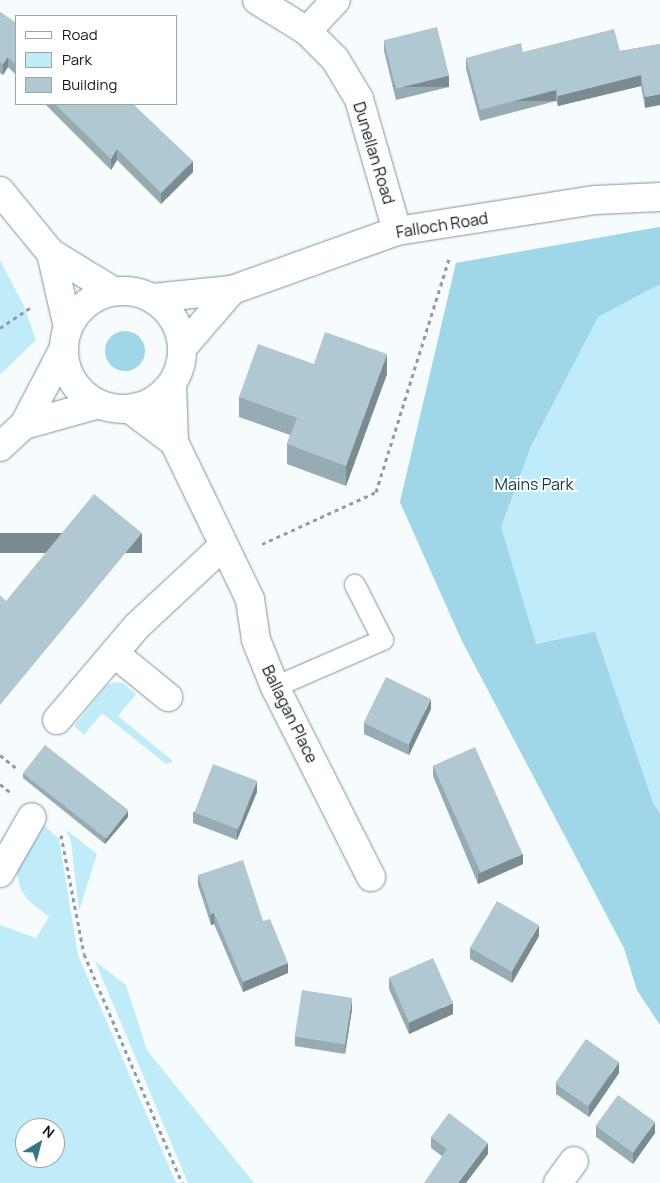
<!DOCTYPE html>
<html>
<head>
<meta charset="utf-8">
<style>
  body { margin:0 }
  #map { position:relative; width:660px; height:1183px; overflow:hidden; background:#f6fbfd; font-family:Manrope,sans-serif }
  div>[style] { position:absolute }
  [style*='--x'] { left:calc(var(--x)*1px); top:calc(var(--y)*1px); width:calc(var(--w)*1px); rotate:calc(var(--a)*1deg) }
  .green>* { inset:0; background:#c0ecfa }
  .forest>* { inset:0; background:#9fd6e8 }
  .round { border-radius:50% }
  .path>* { height:3px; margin-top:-1.5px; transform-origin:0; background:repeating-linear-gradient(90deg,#949a9d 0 4px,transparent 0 8px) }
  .roads { filter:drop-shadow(0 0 1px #7d959d) drop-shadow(0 0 1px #7d959d) }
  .lane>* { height:20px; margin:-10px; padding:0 10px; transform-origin:10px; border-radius:10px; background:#fff }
  .street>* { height:28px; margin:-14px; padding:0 14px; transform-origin:14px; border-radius:14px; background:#fff }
  .secondary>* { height:28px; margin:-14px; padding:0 14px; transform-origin:14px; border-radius:14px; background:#fff }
  .secondary>.ring { margin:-14px; padding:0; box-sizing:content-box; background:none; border:28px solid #fff; border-radius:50% }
  .wall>* { inset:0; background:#96acb4 }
  .shaded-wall>* { inset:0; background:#7a8c92; transform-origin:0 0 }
  .building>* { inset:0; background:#afc8d1; transform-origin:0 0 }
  span { translate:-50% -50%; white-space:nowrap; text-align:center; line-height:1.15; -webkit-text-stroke:4px #fff; paint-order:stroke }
  .street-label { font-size:16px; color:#10191c }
  .park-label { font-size:16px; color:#093c49 }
  .legend { position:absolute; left:15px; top:15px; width:162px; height:90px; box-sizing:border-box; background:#fff; border:1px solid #9fa3a4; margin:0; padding:6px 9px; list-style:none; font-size:15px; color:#10191c }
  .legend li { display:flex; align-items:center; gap:10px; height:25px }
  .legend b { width:25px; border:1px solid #9fa3a4 }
  .north { position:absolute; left:15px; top:1118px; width:50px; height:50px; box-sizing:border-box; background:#fff; border:1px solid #9fa3a4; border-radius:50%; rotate:37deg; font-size:14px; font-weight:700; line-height:20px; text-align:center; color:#10191c }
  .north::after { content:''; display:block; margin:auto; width:18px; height:22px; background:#357689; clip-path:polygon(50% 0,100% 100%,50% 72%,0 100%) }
</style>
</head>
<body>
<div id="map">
  <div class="green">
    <div style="clip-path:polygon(660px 227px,660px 1025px,637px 990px,624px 948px,462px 641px,400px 502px,456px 263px)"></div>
    <div style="clip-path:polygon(0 260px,24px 306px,36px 340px,0 375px)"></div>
    <div style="clip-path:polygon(115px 682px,123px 683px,136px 694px,118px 716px,173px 761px,166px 764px,102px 713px,84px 735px,74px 726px,107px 685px)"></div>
    <div style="clip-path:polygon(evenodd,45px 826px,59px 839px,78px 955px,176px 1183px,0 1183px,0 925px,36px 938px,49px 917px,29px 901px,20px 888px,17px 874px,19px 864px,45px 826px,25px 1128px,55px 1128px,55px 1158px,25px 1158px,25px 1128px)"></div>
    <div style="clip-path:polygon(65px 829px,97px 854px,79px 911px,71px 841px)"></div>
    <div style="clip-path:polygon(95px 961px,126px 985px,147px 1050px,254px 1183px,188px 1183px)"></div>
  </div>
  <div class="forest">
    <div style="clip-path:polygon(660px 227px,660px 284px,598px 317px,531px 446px,501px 527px,536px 644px,595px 632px,653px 803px,660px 814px,660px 1025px,637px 990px,624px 948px,462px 641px,400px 502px,456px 263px)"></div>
    <div class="round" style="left:105px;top:331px;width:40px;height:40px"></div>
  </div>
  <div class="path">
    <div style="--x:0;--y:328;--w:36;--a:-34"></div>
    <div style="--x:262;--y:544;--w:125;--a:-24.5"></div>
    <div style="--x:376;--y:492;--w:247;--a:-72.6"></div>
    <div style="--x:0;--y:755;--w:21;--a:39"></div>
    <div style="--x:0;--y:784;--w:14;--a:39"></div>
    <div style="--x:61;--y:835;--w:121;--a:79.1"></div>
    <div style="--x:84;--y:954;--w:249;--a:66.8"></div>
  </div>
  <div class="roads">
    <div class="lane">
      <div style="--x:275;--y:687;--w:118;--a:-23.5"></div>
      <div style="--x:383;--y:640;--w:62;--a:-117"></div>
    </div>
    <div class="street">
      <div style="--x:257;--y:0;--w:59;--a:31.8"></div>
      <div style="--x:307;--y:31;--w:40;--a:45"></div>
      <div style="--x:335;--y:59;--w:47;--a:59"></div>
      <div style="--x:359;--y:99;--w:137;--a:73.9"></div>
      <div style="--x:307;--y:31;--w:42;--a:-46.9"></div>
      <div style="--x:172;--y:384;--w:58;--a:88"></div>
      <div style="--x:174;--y:442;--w:174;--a:64.2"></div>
      <div style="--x:250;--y:599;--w:41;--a:81.7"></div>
      <div style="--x:256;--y:640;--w:51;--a:68"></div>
      <div style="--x:275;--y:687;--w:213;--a:63.2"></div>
      <div style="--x:130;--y:409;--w:55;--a:36.9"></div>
      <div style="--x:114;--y:653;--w:70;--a:39.2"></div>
      <div style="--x:57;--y:720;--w:123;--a:-49.6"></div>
      <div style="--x:137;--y:626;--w:117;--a:-42.9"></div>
      <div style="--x:0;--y:873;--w:64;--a:-60.3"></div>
      <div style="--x:558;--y:1183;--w:27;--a:-54"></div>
    </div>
    <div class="secondary">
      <div style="--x:0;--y:191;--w:80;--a:50.6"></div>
      <div style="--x:51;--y:253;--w:73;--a:31.5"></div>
      <div style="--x:51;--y:253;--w:76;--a:77.1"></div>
      <div class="ring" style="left:64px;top:291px;width:90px;height:90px"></div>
      <div style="--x:152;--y:298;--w:80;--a:-5.7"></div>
      <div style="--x:232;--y:290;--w:175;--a:-19.7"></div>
      <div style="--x:397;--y:231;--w:201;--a:-8.9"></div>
      <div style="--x:596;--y:200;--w:64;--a:-2.7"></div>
      <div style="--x:183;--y:347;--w:75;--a:-49.3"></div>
      <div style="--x:24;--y:425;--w:78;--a:-15.6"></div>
      <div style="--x:0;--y:447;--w:33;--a:-43"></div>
      <div style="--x:24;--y:425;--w:85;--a:-62.5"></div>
    </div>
  </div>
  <div class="wall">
    <div style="clip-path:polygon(0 12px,16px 23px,16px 75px,8px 67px,3px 75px,0 73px)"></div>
    <div style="clip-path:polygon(384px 41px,449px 87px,396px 100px,384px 51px)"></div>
    <div style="clip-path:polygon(660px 44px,645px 108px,641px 86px,558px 106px,556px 101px,480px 121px,466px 69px,466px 58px,523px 52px,620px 51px)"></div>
    <div style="clip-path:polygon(45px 104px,133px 104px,193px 172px,161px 204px,117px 160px,111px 170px)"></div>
    <div style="clip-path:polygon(314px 364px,387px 374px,346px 486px,287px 464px,287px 444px,290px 435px,239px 417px,239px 397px)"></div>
    <div style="clip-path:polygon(431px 709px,409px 755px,364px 734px,364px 723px)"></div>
    <div style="clip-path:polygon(433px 765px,523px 864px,478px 884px,433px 776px)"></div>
    <div style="clip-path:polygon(23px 773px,128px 817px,105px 844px,23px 778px)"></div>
    <div style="clip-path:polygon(257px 792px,237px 840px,193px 823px,193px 812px)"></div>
    <div style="clip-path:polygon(198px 875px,263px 921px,288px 973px,243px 992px,214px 924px,211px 925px,198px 885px)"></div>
    <div style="clip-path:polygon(539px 936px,512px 983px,470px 959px,470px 948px)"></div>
    <div style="clip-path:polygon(389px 978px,453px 1014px,409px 1034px,389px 989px)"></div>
    <div style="clip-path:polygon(352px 1009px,345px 1054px,295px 1046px,295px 1036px)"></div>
    <div style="clip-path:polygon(619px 1073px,589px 1117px,556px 1094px,556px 1084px)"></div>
    <div style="clip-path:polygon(596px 1126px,655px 1133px,633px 1164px,596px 1137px)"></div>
    <div style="clip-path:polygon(431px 1137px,488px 1154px,442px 1156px,431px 1148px)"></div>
  </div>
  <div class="shaded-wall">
    <div style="clip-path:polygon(8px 57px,8px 67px,3px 75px,3px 64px)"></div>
    <div style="clip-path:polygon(641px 75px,641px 86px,558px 106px,558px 96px)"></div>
    <div style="left:449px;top:76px;width:11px;height:55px;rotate:90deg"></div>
    <div style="left:556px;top:90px;width:11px;height:79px;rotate:90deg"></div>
    <div style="clip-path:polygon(660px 94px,660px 105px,645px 108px,645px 97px)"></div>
    <div style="clip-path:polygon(117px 149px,117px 160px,111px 170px,111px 159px)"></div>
    <div style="clip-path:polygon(193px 161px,193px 172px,161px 204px,161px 193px)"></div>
    <div style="clip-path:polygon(387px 354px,387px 374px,346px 486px,346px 466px)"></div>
    <div style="left:142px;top:533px;width:20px;height:223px;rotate:90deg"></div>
    <div style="clip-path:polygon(431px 699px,431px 709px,409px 755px,409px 744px)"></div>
    <div style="clip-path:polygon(257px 781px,257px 792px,237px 840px,237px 829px)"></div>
    <div style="clip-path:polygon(128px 811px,128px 817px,105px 844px,105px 838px)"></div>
    <div style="clip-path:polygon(523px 854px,523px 864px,478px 884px,478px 874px)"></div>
    <div style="clip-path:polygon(214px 913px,214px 924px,211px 925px,211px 914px)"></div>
    <div style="clip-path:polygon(539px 925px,539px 936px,512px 983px,512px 972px)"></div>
    <div style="clip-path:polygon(288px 963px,288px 973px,243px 992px,243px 982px)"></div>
    <div style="clip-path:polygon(352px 998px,352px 1009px,345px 1054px,345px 1043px)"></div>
    <div style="clip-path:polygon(453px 1003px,453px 1014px,409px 1034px,409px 1023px)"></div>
    <div style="clip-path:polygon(619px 1062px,619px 1073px,589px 1117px,589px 1106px)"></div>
    <div style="clip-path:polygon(655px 1122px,655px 1133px,633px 1164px,633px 1153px)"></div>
    <div style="clip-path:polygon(488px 1143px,488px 1154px,466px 1183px,458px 1183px)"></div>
  </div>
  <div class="building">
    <div style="clip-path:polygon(0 12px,16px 23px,16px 65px,8px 57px,3px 64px,0 62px)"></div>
    <div style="left:437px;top:27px;width:50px;height:55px;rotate:76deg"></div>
    <div style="clip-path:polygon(614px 29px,620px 51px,660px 44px,660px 94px,645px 97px,641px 75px,558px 96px,556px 90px,480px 110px,466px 58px,521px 43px,523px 52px)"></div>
    <div style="clip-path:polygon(55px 104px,133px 104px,193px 161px,161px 193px,117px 149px,111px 159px)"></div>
    <div style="clip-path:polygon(325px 332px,387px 354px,346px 466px,287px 444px,297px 418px,239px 397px,258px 344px,314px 364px)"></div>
    <div style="clip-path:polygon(94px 494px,142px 533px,0 705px,0 595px,6px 601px)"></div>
    <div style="left:386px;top:677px;width:50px;height:51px;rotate:26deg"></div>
    <div style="left:45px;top:745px;width:106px;height:36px;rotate:38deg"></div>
    <div style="left:475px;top:747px;width:117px;height:46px;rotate:66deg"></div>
    <div style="left:213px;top:764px;width:47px;height:52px;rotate:21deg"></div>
    <div style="clip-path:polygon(243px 860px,263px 921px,270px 919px,288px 963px,243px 982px,214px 913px,211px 914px,198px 875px)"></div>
    <div style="left:497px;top:901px;width:48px;height:54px;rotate:30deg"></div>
    <div style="left:433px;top:958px;width:49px;height:48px;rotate:66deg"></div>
    <div style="left:302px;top:990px;width:51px;height:47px;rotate:9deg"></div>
    <div style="left:586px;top:1039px;width:40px;height:54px;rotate:35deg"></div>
    <div style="left:618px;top:1095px;width:46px;height:38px;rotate:36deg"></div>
    <div style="clip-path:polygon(449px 1113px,488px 1143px,458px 1183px,424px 1183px,447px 1149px,431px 1137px)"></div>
  </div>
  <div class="street-label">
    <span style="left:374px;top:153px;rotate:73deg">Dunellan Road</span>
    <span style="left:442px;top:225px;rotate:-9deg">Falloch Road</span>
    <span style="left:290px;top:714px;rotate:64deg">Ballagan Place</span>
  </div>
  <div class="park-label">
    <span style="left:534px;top:484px">Mains Park</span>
  </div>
  <ul class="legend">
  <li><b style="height:6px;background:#fff"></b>Road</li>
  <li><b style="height:14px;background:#c0ecfa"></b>Park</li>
  <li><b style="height:14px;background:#afc8d1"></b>Building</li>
  </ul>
  <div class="north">N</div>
</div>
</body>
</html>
